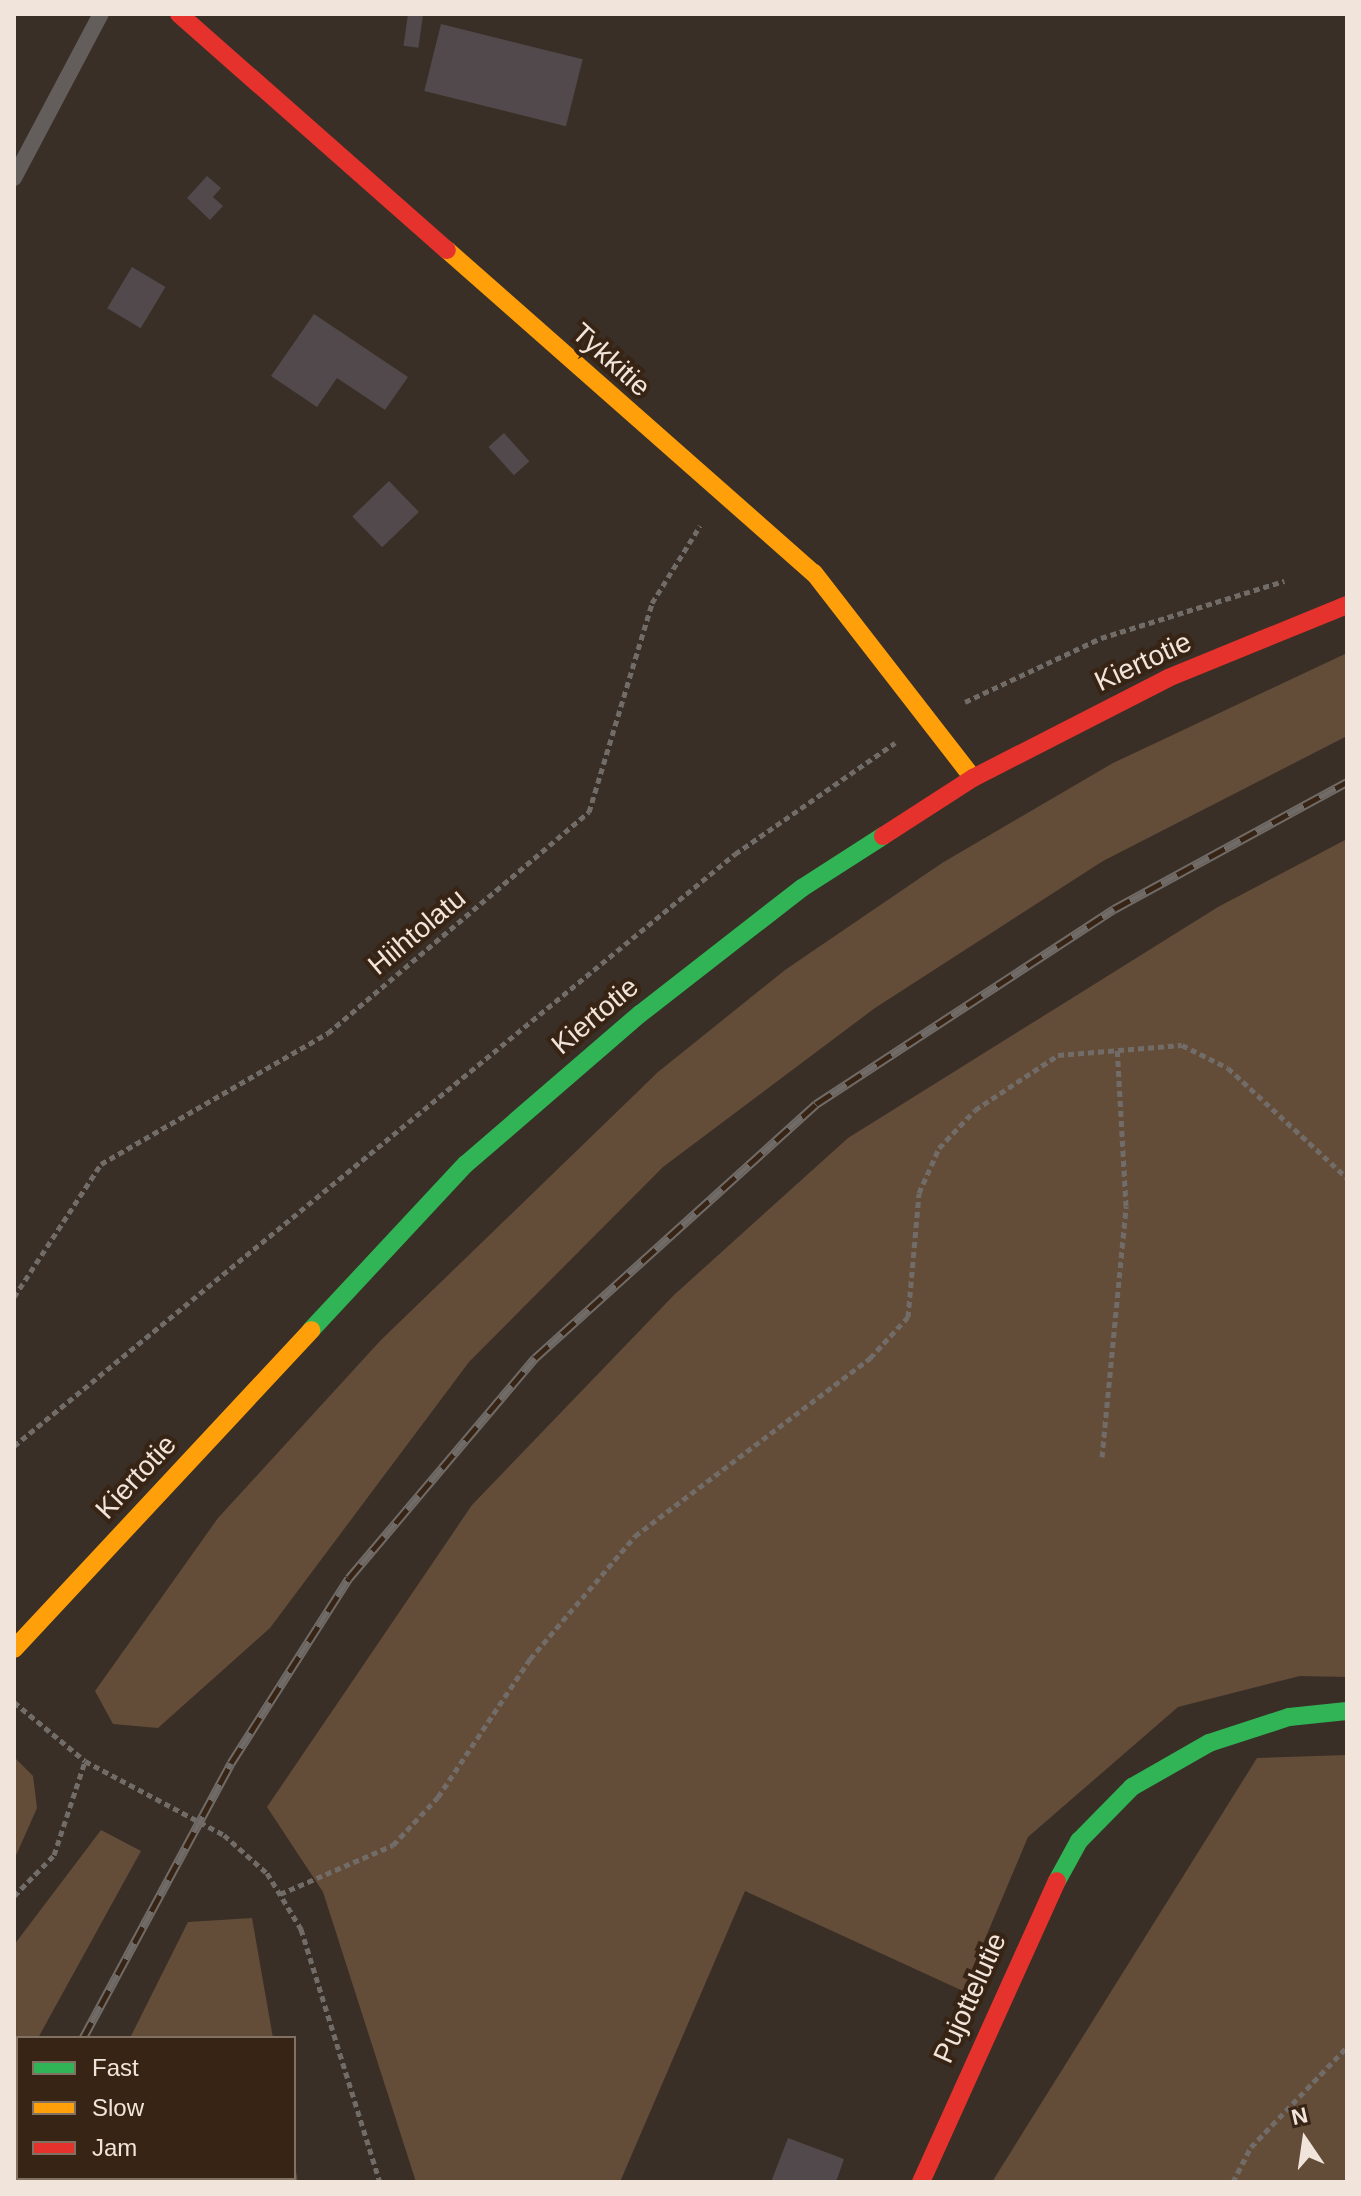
<!DOCTYPE html>
<html>
<head>
<meta charset="utf-8">
<style>
  body { margin:0 }
  #map { position:relative; width:1361px; height:2196px; overflow:hidden; background:#392f26; font-family:Arial,sans-serif }
  div>[style] { position:absolute }
  [style*='--x'] { left:calc(var(--x)*1px); top:calc(var(--y)*1px); width:calc(var(--w)*1px); rotate:calc(var(--a)*1deg) }
  .green>* { inset:0; background:#634c38 }
  .building>* { inset:0; background:#51494c; transform-origin:0 0 }
  .path>* { height:5px; margin-top:-2.5px; transform-origin:0; background:repeating-linear-gradient(90deg,#726c68 0 6px,transparent 0 10px) }
  .lane>* { height:16px; margin:-8px; padding:0 8px; transform-origin:8px; border-radius:8px; background:#635d5b }
  .fast>* { height:18px; margin:-9px; padding:0 9px; transform-origin:9px; border-radius:9px; background:#30b455 }
  .slow>* { height:18px; margin:-9px; padding:0 9px; transform-origin:9px; border-radius:9px; background:#ff9f0a }
  .jam>* { height:18px; margin:-9px; padding:0 9px; transform-origin:9px; border-radius:9px; background:#e5322d }
  .rail>* { height:9px; margin-top:-4.5px; transform-origin:0; background:repeating-linear-gradient(90deg,#372414 0 18px,#716b68 0 36px); box-sizing:border-box; border-block:2px solid #716b68 }
  span { translate:-50% -50%; white-space:nowrap; text-align:center; line-height:1.15; -webkit-text-stroke:8px #372414; paint-order:stroke }
  .street-label { font-size:28px; color:#f1e4da }
  .frame { position:absolute; inset:0; border:16px solid #f1e4da; pointer-events:none }
  .legend { position:absolute; left:16px; top:2036px; width:280px; height:144px; box-sizing:border-box; background:#372414; border:2px solid #817163; margin:0; padding:10px 14px; list-style:none; font-size:24px; color:#f1e4da }
  .legend li { display:flex; align-items:center; gap:16px; height:40px }
  .legend b { width:40px; border:2px solid #817163 }
  .north { position:absolute; left:1265px; top:2100px; width:80px; height:80px; -webkit-text-stroke:6px #372414; paint-order:stroke; rotate:347deg; font-size:22px; font-weight:700; line-height:32px; text-align:center; color:#f1e4da }
  .north::after { content:''; display:block; margin:auto; width:28px; height:36px; background:#f1e4da; clip-path:polygon(50% 0,100% 100%,50% 72%,0 100%) }
</style>
</head>
<body>
<div id="map">
  <div class="green">
    <div style="clip-path:polygon(1347px 653px,1347px 736px,1103px 861px,875px 1008px,663px 1167px,469px 1362px,270px 1628px,158px 1728px,113px 1724px,95px 1691px,218px 1518px,380px 1341px,658px 1072px,785px 970px,942px 863px,1113px 763px)"></div>
    <div style="clip-path:polygon(1347px 839px,1347px 1677px,1300px 1676px,1178px 1707px,1028px 1837px,963px 1991px,745px 1891px,620px 2182px,416px 2182px,323px 1892px,267px 1807px,472px 1505px,674px 1295px,848px 1138px,1218px 907px)"></div>
    <div style="clip-path:polygon(1347px 1755px,1347px 2182px,992px 2182px,1257px 1758px)"></div>
    <div style="clip-path:polygon(14px 1757px,33px 1776px,37px 1808px,14px 1860px)"></div>
    <div style="clip-path:polygon(101px 1830px,141px 1851px,38px 2038px,18px 2038px,14px 2082px,14px 1945px)"></div>
    <div style="clip-path:polygon(252px 1918px,273px 2038px,130px 2038px,188px 1922px)"></div>
    <div style="clip-path:polygon(294px 2160px,298px 2182px,58px 2182px,294px 2178px)"></div>
  </div>
  <div class="building">
    <div style="left:408px;top:14px;width:15px;height:32px;rotate:8deg"></div>
    <div style="left:441px;top:24px;width:146px;height:69px;rotate:14deg"></div>
    <div style="clip-path:polygon(207px 176px,221px 188px,213px 197px,223px 206px,210px 220px,187px 198px)"></div>
    <div style="left:132px;top:267px;width:39px;height:48px;rotate:31deg"></div>
    <div style="clip-path:polygon(314px 314px,408px 377px,385px 410px,337px 378px,317px 407px,271px 376px)"></div>
    <div style="left:504px;top:433px;width:38px;height:21px;rotate:48deg"></div>
    <div style="left:389px;top:481px;width:43px;height:51px;rotate:46deg"></div>
    <div style="clip-path:polygon(788px 2138px,844px 2159px,836px 2182px,771px 2182px)"></div>
  </div>
  <div class="path">
    <div style="--x:965;--y:702;--w:150;--a:-25.2"></div>
    <div style="--x:1101;--y:638;--w:192;--a:-17.3"></div>
    <div style="--x:14;--y:1297;--w:159;--a:-56.8"></div>
    <div style="--x:101;--y:1164;--w:262;--a:-30"></div>
    <div style="--x:328;--y:1033;--w:342;--a:-40.3"></div>
    <div style="--x:589;--y:812;--w:218;--a:-73.2"></div>
    <div style="--x:652;--y:603;--w:91;--a:-58.1"></div>
    <div style="--x:14;--y:1446;--w:933;--a:-39.39"></div>
    <div style="--x:735;--y:854;--w:195;--a:-34.8"></div>
    <div style="--x:1102;--y:1457;--w:252;--a:-84.5"></div>
    <div style="--x:1126;--y:1206;--w:159;--a:-93.2"></div>
    <div style="--x:14;--y:1702;--w:92;--a:39.7"></div>
    <div style="--x:85;--y:1761;--w:157;--a:28"></div>
    <div style="--x:224;--y:1835;--w:57;--a:41.5"></div>
    <div style="--x:267;--y:1873;--w:66;--a:58.7"></div>
    <div style="--x:301;--y:1929;--w:265;--a:72.7"></div>
    <div style="--x:280;--y:1894;--w:123;--a:-23.4"></div>
    <div style="--x:393;--y:1845;--w:66;--a:-46.8"></div>
    <div style="--x:438;--y:1797;--w:166;--a:-56.3"></div>
    <div style="--x:530;--y:1659;--w:162;--a:-49.5"></div>
    <div style="--x:635;--y:1536;--w:295;--a:-37.1"></div>
    <div style="--x:870;--y:1358;--w:56;--a:-47.2"></div>
    <div style="--x:908;--y:1317;--w:124;--a:-84.9"></div>
    <div style="--x:919;--y:1193;--w:49;--a:-66"></div>
    <div style="--x:939;--y:1148;--w:52;--a:-46.5"></div>
    <div style="--x:975;--y:1110;--w:100;--a:-33.5"></div>
    <div style="--x:1058;--y:1055;--w:124;--a:-4.6"></div>
    <div style="--x:1182;--y:1045;--w:51;--a:26.6"></div>
    <div style="--x:1228;--y:1068;--w:162;--a:42.7"></div>
    <div style="--x:14;--y:1896;--w:57;--a:-45.7"></div>
    <div style="--x:54;--y:1855;--w:99;--a:-71.7"></div>
    <div style="--x:1233;--y:2182;--w:39;--a:-63"></div>
    <div style="--x:1251;--y:2147;--w:139;--a:-46.2"></div>
  </div>
  <div class="lane">
    <div style="--x:14;--y:178;--w:186;--a:-62.1"></div>
  </div>
  <div class="fast">
    <div style="--x:311;--y:1330;--w:227;--a:-47"></div>
    <div style="--x:466;--y:1164;--w:230;--a:-40.8"></div>
    <div style="--x:640;--y:1014;--w:205;--a:-37.9"></div>
    <div style="--x:802;--y:888;--w:96;--a:-32.7"></div>
    <div style="--x:1057;--y:1881;--w:46;--a:-61.2"></div>
    <div style="--x:1079;--y:1841;--w:76;--a:-45.5"></div>
    <div style="--x:1132;--y:1787;--w:89;--a:-29.7"></div>
    <div style="--x:1209;--y:1743;--w:84;--a:-18"></div>
    <div style="--x:1289;--y:1717;--w:58;--a:-5.9"></div>
  </div>
  <div class="slow">
    <div style="--x:447;--y:250;--w:489;--a:41.4"></div>
    <div style="--x:814;--y:573;--w:259;--a:52.2"></div>
    <div style="--x:14;--y:1649;--w:436;--a:-47"></div>
  </div>
  <div class="jam">
    <div style="--x:179;--y:14;--w:357;--a:41.4"></div>
    <div style="--x:883;--y:836;--w:107;--a:-32.8"></div>
    <div style="--x:973;--y:778;--w:219;--a:-27.1"></div>
    <div style="--x:1168;--y:678;--w:193;--a:-22.2"></div>
    <div style="--x:921;--y:2182;--w:330;--a:-65.7"></div>
  </div>
  <div class="rail">
    <div style="--x:83;--y:2038;--w:312;--a:-61.7"></div>
    <div style="--x:231;--y:1763;--w:219;--a:-57.5"></div>
    <div style="--x:349;--y:1578;--w:288;--a:-49.8"></div>
    <div style="--x:535;--y:1358;--w:379;--a:-42.1"></div>
    <div style="--x:816;--y:1104;--w:356;--a:-33.2"></div>
    <div style="--x:1114;--y:909;--w:265;--a:-28.6"></div>
    <div style="--x:14;--y:2172;--w:9;--a:-63"></div>
  </div>
  <div class="street-label">
    <span style="left:611px;top:360px;rotate:42deg">Tykkitie</span>
    <span style="left:1143px;top:662px;rotate:-25deg">Kiertotie</span>
    <span style="left:417px;top:932px;rotate:-40deg">Hiihtolatu</span>
    <span style="left:595px;top:1016px;rotate:-40deg">Kiertotie</span>
    <span style="left:136px;top:1477px;rotate:-47deg">Kiertotie</span>
    <span style="left:970px;top:1998px;rotate:-66deg">Pujottelutie</span>
  </div>
  <div class="frame"></div>
  <ul class="legend">
  <li><b style="height:10px;background:#30b455"></b>Fast</li>
  <li><b style="height:10px;background:#ff9f0a"></b>Slow</li>
  <li><b style="height:10px;background:#e5322d"></b>Jam</li>
  </ul>
  <div class="north">N</div>
</div>
</body>
</html>
